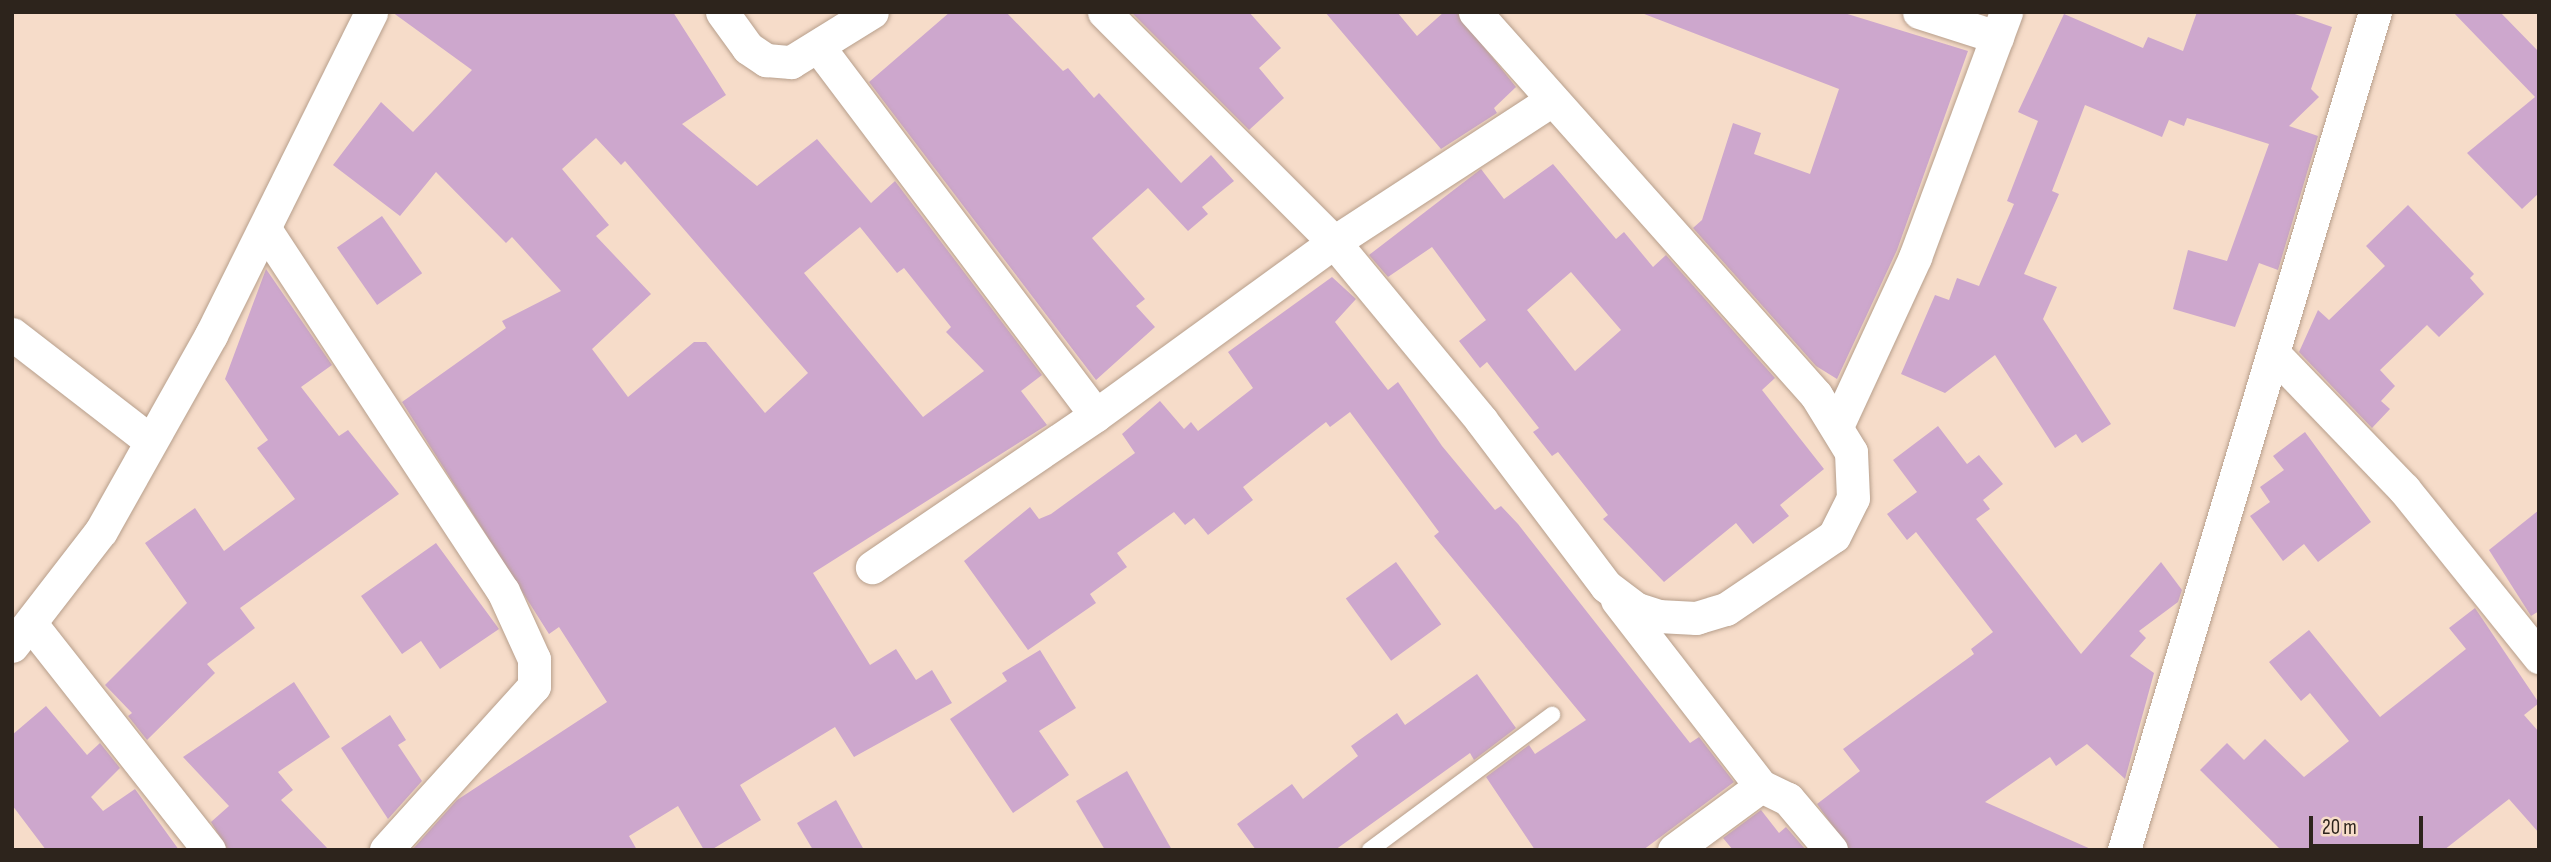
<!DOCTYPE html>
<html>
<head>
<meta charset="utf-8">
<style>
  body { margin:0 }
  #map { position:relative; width:2551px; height:862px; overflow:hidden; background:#f6dcc9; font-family:"Sofia Sans Condensed",sans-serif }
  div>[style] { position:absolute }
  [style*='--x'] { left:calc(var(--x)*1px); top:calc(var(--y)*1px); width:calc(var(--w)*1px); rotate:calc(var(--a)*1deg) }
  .building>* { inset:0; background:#cda7cd; transform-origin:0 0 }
  .roads { filter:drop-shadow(0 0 2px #b79f8c) drop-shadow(0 0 2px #b79f8c) }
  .service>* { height:16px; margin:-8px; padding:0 8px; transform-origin:8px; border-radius:8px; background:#fff }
  .minor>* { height:33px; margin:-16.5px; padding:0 16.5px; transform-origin:16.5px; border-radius:16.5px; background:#fff }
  span { translate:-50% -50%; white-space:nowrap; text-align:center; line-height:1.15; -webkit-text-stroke:6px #f6dcc9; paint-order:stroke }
  .frame { position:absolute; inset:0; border:14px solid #2d241c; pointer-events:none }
  .scale { position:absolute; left:2309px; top:816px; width:114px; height:32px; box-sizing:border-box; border:4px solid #2d241c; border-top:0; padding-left:9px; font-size:21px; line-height:24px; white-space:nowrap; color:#2d241c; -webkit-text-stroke:5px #f6dcc9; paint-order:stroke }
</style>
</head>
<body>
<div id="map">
  <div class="building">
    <div style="clip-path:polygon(evenodd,392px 12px,673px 12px,726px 95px,682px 124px,757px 186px,817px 139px,871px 203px,895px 181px,1042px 375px,1021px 391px,1047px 425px,813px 573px,870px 665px,896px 649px,916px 680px,932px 670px,952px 703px,854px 757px,835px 727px,740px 785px,761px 820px,711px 850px,704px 850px,678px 806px,629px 836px,637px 850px,412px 850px,457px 800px,607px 702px,559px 627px,549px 634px,402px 402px,506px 328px,502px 321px,561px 291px,512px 237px,506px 243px,436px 172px,400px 216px,333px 165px,381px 102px,413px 132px,472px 70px,392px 12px,596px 138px,621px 165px,625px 161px,808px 373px,765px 413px,706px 342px,694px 342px,628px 397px,592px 349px,651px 294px,596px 236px,609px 225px,562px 169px,596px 138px,392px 12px,860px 227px,897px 273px,904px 268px,951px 327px,946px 332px,984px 371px,923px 417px,804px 273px,860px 227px)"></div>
    <div style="clip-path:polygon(950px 12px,1006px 12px,1063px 71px,1068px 68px,1094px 98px,1099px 93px,1181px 183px,1211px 155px,1234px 181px,1202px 207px,1208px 214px,1188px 231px,1148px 188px,1092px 238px,1145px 299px,1136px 306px,1155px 327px,1096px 380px,869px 82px)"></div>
    <div style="clip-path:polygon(1131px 12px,1249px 12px,1281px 48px,1259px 68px,1284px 98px,1249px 130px)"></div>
    <div style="clip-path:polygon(1325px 12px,1397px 12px,1417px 36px,1444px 12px,1456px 12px,1516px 87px,1494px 108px,1497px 113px,1441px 149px)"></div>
    <div style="clip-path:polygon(1639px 12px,1841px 12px,1968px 51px,1897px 250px,1837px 379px,1816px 366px,1693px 228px,1702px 220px,1733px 123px,1761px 133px,1754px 154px,1810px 174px,1839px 89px)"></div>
    <div style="clip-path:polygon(2197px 12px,2289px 12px,2332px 27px,2311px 89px,2319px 97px,2289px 126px,2318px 136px,2278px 270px,2259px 263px,2235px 327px,2173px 309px,2188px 250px,2227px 261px,2269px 144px,2187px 118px,2184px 126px,2169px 120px,2162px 137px,2085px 105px,2052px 191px,2059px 194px,2024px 274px,2057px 287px,2043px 319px,2111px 424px,2082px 443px,2076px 434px,2055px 448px,1995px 355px,1945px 393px,1901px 374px,1935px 295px,1949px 300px,1957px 278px,1979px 286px,2014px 204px,2007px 201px,2038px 121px,2018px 112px,2064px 14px,2143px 48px,2148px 37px,2183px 51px)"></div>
    <div style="clip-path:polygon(2453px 12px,2500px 12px,2539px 52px,2539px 193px,2522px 209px,2467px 153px,2535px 97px)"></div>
    <div style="clip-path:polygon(evenodd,1553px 164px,1616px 239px,1624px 232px,1653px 267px,1666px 255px,1775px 378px,1762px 390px,1824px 469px,1780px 505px,1789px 516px,1753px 544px,1736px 523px,1664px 582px,1603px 519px,1608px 515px,1558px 452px,1552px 456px,1533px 432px,1539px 428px,1487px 362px,1480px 368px,1459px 341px,1486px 320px,1432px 247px,1388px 277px,1369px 255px,1481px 169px,1504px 199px,1553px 164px,1571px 272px,1621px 330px,1575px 371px,1527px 310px,1571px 272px)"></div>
    <div style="clip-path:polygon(2408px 205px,2474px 274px,2470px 278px,2484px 294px,2439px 337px,2427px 325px,2380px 370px,2395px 386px,2381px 401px,2390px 409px,2372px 428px,2299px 352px,2318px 310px,2329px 320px,2385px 266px,2366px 246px)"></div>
    <div style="left:382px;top:216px;width:70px;height:55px;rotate:55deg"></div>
    <div style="clip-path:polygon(266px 269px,332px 365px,301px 387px,339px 436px,348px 430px,399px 494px,240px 608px,255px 628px,207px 664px,215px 673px,147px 740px,128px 716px,132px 713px,105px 685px,187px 603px,145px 543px,195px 508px,224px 551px,295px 499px,257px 448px,268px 440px,225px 379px)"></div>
    <div style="clip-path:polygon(1332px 277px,1356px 299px,1335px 322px,1388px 390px,1398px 382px,1442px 446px,1495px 510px,1501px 506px,1518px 524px,1690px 743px,1699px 737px,1734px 782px,1643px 850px,1535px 850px,1486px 777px,1529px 745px,1535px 754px,1586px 720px,1434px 536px,1439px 532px,1350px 412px,1330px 427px,1326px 422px,1243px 487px,1253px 500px,1208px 535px,1194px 518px,1185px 525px,1174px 512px,1117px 553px,1127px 567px,1090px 594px,1096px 603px,1028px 650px,964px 561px,1030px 507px,1039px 519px,1051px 514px,1135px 453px,1122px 434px,1160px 401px,1184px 429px,1191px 422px,1198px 431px,1253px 388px,1228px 352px)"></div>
    <div style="clip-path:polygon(1938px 426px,1967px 464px,1979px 455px,2003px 484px,1983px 500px,1990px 509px,1976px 519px,2081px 654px,2161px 562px,2182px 590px,2178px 602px,2139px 631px,2146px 638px,2130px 656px,2154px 673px,2125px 779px,2087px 744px,2056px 766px,2050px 757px,1985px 802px,2093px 850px,1850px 850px,1817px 804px,1860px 771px,1843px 749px,1974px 654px,1971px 649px,1993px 632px,1916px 532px,1907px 540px,1887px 514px,1917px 492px,1893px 460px)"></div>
    <div style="clip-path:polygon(2305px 432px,2371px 522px,2318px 562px,2304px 544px,2283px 561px,2250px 516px,2270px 502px,2260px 487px,2284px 470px,2273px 456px)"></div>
    <div style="clip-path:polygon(2539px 510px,2539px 611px,2531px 616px,2489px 550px)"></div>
    <div style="clip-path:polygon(436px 543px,499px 629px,440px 669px,421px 641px,402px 654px,361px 596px)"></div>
    <div style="left:1396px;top:562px;width:77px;height:62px;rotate:54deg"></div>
    <div style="clip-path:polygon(2475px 608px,2539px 703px,2524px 715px,2539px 732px,2539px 833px,2509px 799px,2444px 850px,2281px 850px,2200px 770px,2227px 743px,2244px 760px,2265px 739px,2304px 777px,2349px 741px,2310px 693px,2301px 701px,2269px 662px,2309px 630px,2380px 717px,2466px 649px,2449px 628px)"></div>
    <div style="clip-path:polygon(1040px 650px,1076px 708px,1039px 731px,1069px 775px,1013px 813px,950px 719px,1007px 681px,1002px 673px)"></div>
    <div style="clip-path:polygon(1477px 674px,1516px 728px,1474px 760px,1470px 753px,1335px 850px,1256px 850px,1237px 824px,1292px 784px,1303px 799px,1358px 756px,1351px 746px,1397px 713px,1405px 725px)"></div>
    <div style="clip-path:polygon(294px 682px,330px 737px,278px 772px,293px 790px,281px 800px,329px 850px,228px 850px,211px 822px,229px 806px,183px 757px)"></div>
    <div style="clip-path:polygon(46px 706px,87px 755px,100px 743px,120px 768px,91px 797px,103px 811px,135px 789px,179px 850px,46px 850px,12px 805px,12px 735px)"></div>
    <div style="clip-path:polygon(390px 715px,406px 740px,398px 745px,422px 781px,388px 819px,341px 748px)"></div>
    <div style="clip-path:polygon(1127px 771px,1172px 850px,1105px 850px,1076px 801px)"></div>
    <div style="clip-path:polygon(836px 800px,864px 850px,813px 850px,797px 823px)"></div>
    <div style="clip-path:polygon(1761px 810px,1779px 833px,1786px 827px,1806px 850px,1733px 850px,1723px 838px)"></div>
  </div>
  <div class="roads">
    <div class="service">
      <div style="--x:1370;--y:850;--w:227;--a:-36.6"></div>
    </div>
    <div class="minor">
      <div style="--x:722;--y:12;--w:44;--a:54.2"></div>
      <div style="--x:748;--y:48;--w:22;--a:34"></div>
      <div style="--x:766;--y:60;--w:25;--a:5"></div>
      <div style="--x:791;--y:62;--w:95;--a:-31.7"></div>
      <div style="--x:1104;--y:12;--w:325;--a:45"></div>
      <div style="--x:1334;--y:242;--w:231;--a:50.4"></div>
      <div style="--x:1481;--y:420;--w:208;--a:53"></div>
      <div style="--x:1606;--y:586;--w:39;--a:37"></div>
      <div style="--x:1637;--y:609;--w:22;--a:18"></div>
      <div style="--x:1658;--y:616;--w:38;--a:3"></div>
      <div style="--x:1696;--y:618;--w:31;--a:-17"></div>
      <div style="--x:1726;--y:609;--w:130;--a:-34.1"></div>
      <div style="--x:1834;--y:536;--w:42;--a:-63.4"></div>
      <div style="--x:1853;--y:498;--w:46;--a:-92.5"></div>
      <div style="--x:1851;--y:452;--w:67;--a:-121.6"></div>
      <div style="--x:1816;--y:395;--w:513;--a:-131.68"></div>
      <div style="--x:1919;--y:12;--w:82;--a:17.8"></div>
      <div style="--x:820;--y:49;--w:458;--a:53"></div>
      <div style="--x:1096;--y:415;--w:271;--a:145.8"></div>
      <div style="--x:265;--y:229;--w:433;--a:56.7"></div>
      <div style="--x:503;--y:591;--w:75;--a:65.5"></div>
      <div style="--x:534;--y:659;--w:27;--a:90"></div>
      <div style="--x:534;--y:686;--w:221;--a:132.1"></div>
      <div style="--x:12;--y:334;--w:173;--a:37.7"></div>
      <div style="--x:2276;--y:356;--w:185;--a:46.1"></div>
      <div style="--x:2404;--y:489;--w:216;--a:51.2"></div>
      <div style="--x:1096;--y:415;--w:294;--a:-36"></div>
      <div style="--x:1334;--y:242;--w:260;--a:-33.1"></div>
      <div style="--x:1838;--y:424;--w:184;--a:-65.2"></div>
      <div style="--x:1915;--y:257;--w:261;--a:-69.6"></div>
      <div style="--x:1617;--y:600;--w:235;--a:52.3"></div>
      <div style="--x:31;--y:624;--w:288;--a:51.8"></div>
      <div style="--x:12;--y:646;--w:145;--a:-52.3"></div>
      <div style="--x:101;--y:531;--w:225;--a:-60.7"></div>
      <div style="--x:211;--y:335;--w:360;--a:-63.6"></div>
      <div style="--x:1674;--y:850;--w:108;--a:-36.3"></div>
      <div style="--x:1761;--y:786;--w:30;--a:26"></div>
      <div style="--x:1788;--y:799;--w:67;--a:49.9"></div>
      <div style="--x:2124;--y:850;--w:875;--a:-73.33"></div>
    </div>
  </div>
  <div class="frame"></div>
  <div class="scale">20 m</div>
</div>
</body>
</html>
